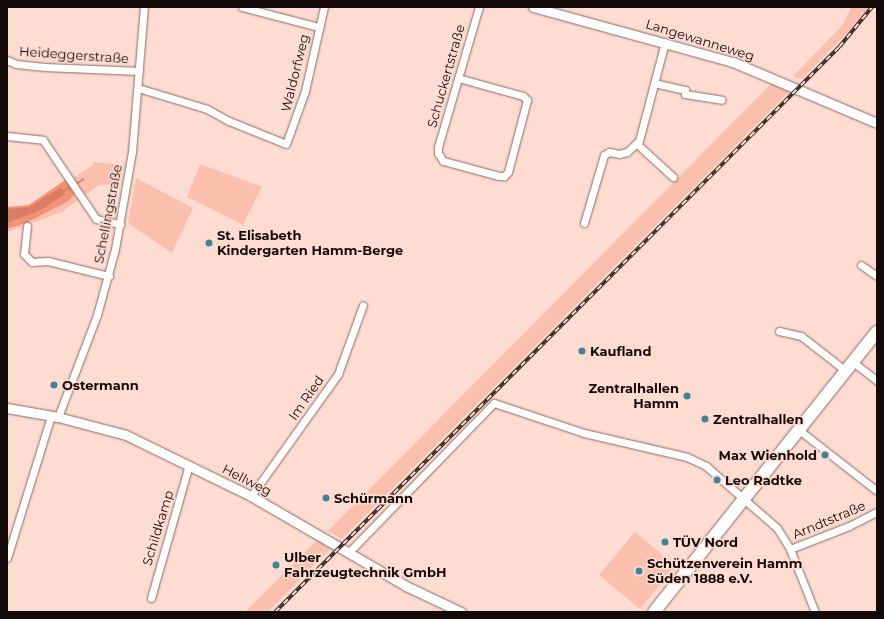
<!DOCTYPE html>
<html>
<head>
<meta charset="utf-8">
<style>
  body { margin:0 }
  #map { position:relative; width:884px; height:619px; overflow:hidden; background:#ffdcd2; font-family:Montserrat,sans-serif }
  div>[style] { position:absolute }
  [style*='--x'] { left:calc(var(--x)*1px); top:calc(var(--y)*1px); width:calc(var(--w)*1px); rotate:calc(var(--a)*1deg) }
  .green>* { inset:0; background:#fbbfae; transform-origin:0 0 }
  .forest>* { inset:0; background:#f29276 }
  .water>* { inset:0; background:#db7d62 }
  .stream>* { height:2px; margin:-1px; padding:0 1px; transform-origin:1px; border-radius:1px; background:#db7d62 }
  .roads { filter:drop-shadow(0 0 1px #8a6c63) drop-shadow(0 0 1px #8a6c63) }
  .minor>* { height:7px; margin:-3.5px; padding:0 3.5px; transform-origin:3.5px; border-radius:3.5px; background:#fff }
  .tertiary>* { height:9px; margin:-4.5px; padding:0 4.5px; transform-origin:4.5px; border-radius:4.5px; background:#fff }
  .primary>* { height:12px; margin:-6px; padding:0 6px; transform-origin:6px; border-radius:6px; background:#fff }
  .rail>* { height:3.5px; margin-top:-1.75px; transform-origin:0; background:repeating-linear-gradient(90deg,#ffdcd2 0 6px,#342622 0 12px); box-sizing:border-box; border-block:1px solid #342622 }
  .dots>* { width:11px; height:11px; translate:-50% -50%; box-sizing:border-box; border:2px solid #ffdcd2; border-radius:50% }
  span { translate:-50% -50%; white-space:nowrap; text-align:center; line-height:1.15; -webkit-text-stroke:3px #ffdcd2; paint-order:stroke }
  .street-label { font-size:13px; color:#130906 }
  .poi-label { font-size:13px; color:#130906; font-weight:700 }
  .left { translate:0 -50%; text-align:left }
  .right { translate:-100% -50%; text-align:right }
  .frame { position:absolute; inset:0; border:8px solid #130906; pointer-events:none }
</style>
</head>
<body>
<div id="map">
  <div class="green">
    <div style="clip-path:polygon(851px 7px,869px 7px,856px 24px,802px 79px,793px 76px,842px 26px)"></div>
    <div style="clip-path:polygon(774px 81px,792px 89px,342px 539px,328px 531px)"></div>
    <div style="clip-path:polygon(93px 162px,123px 165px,120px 184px,99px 185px,62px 212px,7px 232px,7px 229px,26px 223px,70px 180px,92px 166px)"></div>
    <div style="clip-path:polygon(200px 164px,262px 187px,243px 225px,187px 197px)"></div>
    <div style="clip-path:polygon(136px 178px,193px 208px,172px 253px,128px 223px)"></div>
    <div style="left:635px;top:532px;width:53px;height:56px;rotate:40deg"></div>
    <div style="clip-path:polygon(320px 537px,333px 546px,268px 612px,245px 612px)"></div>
  </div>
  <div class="forest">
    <div style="clip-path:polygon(68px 178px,77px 192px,67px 202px,26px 223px,7px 229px,7px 207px,29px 205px)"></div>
  </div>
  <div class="water">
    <div style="clip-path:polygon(61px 187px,65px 194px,41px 210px,7px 223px,7px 209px,29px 207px)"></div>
  </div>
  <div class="stream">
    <div style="--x:76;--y:184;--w:9;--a:-32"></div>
    <div style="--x:63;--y:191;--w:8;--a:-30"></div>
  </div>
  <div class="roads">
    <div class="minor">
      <div style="--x:242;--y:7;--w:80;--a:14.6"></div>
      <div style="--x:7;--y:60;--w:10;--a:24"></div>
      <div style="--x:16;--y:64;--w:29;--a:6"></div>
      <div style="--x:45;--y:67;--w:94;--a:2.4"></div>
      <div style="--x:458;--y:78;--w:67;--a:15.5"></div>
      <div style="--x:523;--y:96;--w:6;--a:45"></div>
      <div style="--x:527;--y:100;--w:74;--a:104.8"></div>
      <div style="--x:508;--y:172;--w:6;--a:135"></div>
      <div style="--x:504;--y:176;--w:5;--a:180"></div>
      <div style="--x:499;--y:176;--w:58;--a:-165"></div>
      <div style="--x:443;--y:161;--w:9;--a:-122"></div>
      <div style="--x:438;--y:153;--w:6;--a:-90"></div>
      <div style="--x:438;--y:147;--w:146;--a:-73.7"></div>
      <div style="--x:654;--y:83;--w:32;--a:13"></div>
      <div style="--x:685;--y:90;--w:4;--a:90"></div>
      <div style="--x:685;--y:94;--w:37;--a:9"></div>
      <div style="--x:138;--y:88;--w:72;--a:16.9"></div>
      <div style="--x:207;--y:109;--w:25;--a:29"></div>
      <div style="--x:229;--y:121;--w:61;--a:22"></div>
      <div style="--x:286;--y:144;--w:56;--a:-70.3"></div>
      <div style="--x:305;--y:91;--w:86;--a:-77.3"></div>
      <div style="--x:7;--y:136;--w:36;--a:6"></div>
      <div style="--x:43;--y:140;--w:95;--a:56.1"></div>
      <div style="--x:96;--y:219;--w:25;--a:12"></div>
      <div style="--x:637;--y:144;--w:49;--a:42.5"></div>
      <div style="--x:584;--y:223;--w:71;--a:-73.6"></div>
      <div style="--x:604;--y:155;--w:6;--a:-31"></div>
      <div style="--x:609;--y:152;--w:10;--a:11"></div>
      <div style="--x:619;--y:154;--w:8;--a:-14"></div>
      <div style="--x:627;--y:152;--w:16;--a:-43"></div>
      <div style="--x:639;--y:141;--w:102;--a:-75.3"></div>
      <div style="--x:27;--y:226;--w:28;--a:96"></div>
      <div style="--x:24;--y:254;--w:11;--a:45"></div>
      <div style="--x:32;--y:262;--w:16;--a:-4"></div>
      <div style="--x:48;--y:261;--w:63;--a:13.8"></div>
      <div style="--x:861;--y:265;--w:19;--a:35"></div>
      <div style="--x:779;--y:331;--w:23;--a:13"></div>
      <div style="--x:801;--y:336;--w:57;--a:37.9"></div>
      <div style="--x:853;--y:362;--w:31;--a:38"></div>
      <div style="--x:58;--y:417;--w:109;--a:-69.1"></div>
      <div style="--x:97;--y:315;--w:68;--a:-74.7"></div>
      <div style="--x:115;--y:249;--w:98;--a:-80.1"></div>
      <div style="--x:132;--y:152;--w:145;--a:-85.3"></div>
      <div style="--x:799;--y:430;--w:99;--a:38"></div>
      <div style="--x:251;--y:496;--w:150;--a:-54.5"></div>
      <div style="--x:338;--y:374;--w:73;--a:-70.1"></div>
      <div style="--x:790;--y:549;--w:63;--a:-21.3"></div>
      <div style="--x:849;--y:526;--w:31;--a:-27"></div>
      <div style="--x:349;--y:552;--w:208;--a:-45.8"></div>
      <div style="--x:494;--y:403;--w:95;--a:18.4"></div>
      <div style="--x:584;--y:433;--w:106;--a:13.1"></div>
      <div style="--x:687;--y:457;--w:21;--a:25"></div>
      <div style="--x:706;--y:466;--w:94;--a:41.1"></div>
      <div style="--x:777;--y:528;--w:25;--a:58"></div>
      <div style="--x:790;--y:549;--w:68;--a:68.4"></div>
      <div style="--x:7;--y:558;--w:149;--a:-72.8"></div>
      <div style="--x:151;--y:598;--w:138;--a:-74.1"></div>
    </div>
    <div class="tertiary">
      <div style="--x:533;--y:7;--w:207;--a:15.4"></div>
      <div style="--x:733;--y:62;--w:156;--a:23"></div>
      <div style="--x:7;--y:408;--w:52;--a:10"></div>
      <div style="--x:58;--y:417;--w:70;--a:14.8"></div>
      <div style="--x:126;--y:435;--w:139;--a:26"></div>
      <div style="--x:251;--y:496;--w:179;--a:30.1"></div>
      <div style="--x:406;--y:586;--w:61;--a:25.3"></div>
    </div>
    <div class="primary">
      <div style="--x:654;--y:612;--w:358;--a:-51.5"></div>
    </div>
  </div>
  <div class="rail">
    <div style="--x:275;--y:612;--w:798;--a:-45.05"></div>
    <div style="--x:839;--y:47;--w:52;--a:-50.5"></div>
  </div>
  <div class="dots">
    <div style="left:209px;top:243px;background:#418395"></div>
    <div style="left:582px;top:351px;background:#418395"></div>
    <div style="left:54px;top:385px;background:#418395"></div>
    <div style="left:687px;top:396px;background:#418395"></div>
    <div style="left:705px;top:419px;background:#418395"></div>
    <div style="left:825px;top:455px;background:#418395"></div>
    <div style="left:717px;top:480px;background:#418395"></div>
    <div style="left:326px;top:498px;background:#418395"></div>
    <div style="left:665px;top:542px;background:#418395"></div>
    <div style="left:276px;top:565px;background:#418395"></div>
    <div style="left:639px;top:571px;background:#418395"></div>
  </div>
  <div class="street-label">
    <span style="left:700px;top:40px;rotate:17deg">Langewanneweg</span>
    <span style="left:74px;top:55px;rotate:4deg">Heideggerstraße</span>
    <span style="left:295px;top:73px;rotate:-76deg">Waldorfweg</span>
    <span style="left:446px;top:76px;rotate:-74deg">Schuckertstraße</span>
    <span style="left:108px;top:214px;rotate:-79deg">Schellingstraße</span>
    <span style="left:306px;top:398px;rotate:-55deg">Im Ried</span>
    <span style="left:247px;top:480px;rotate:27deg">Hellweg</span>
    <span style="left:829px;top:520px;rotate:-23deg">Arndtstraße</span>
    <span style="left:158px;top:528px;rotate:-73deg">Schildkamp</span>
  </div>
  <div class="poi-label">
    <span class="left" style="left:217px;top:243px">St. Elisabeth<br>Kindergarten Hamm-Berge</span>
    <span class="left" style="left:590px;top:351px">Kaufland</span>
    <span class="left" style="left:62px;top:385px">Ostermann</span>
    <span class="right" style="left:679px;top:396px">Zentralhallen<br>Hamm</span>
    <span class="left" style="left:713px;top:419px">Zentralhallen</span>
    <span class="right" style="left:817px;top:455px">Max Wienhold</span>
    <span class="left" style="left:725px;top:480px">Leo Radtke</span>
    <span class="left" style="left:334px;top:498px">Schürmann</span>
    <span class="left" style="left:673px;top:542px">TÜV Nord</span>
    <span class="left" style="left:284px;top:565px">Ulber<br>Fahrzeugtechnik GmbH</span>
    <span class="left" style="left:647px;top:571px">Schützenverein Hamm<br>Süden 1888 e.V.</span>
  </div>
  <div class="frame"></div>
</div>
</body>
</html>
